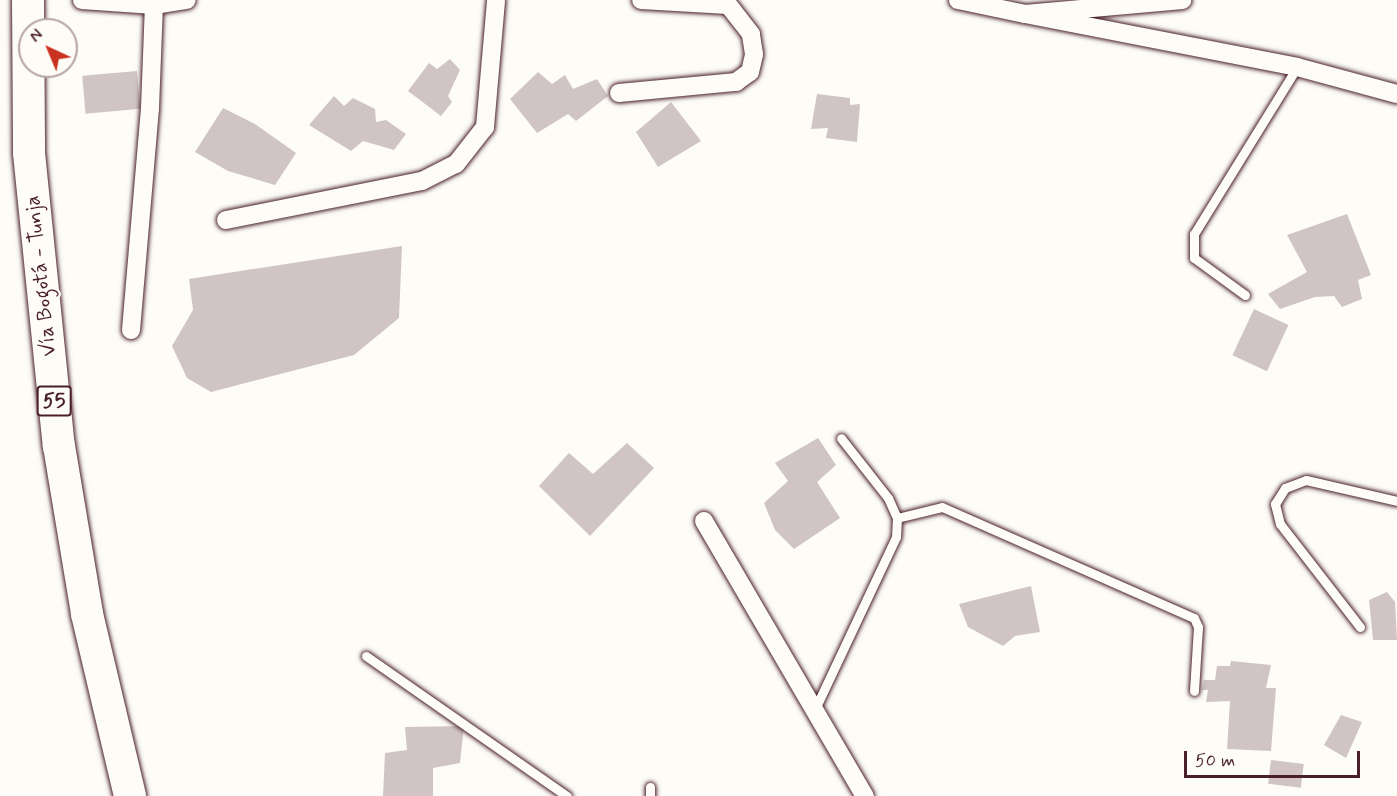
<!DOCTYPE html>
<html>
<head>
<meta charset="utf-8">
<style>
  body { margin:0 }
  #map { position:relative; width:1397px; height:796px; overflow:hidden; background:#fdfcf7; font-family:Mynerve,sans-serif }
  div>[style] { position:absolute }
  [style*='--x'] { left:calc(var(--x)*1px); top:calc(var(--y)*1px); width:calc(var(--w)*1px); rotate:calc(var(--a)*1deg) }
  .building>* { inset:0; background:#d0c5c4; transform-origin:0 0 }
  .roads { filter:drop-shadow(0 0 2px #4a1f2b) drop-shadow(0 0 2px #4a1f2b) }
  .service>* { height:9px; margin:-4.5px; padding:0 4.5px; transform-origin:4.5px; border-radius:4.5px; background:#fdfcf7 }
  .minor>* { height:18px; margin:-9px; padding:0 9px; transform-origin:9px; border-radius:9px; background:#fdfcf7 }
  .trunk>* { height:32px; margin:-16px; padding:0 16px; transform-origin:16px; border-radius:16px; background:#fdfcf7 }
  span { translate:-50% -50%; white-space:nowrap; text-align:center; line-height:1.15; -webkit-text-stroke:4.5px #fdfcf7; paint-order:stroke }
  .shield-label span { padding:2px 4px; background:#fdfcf7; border:2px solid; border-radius:4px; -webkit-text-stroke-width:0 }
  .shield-label { font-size:20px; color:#4a1f2b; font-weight:700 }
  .street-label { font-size:21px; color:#4a1f2b }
  .north { position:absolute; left:18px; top:18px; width:60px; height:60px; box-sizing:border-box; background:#fdfcf7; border:2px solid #b5a4a5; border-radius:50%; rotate:316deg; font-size:16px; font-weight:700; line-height:24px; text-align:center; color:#4a1f2b }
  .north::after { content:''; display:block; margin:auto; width:21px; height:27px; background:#c8321e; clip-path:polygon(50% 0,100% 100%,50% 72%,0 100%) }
  .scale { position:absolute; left:1184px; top:751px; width:176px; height:27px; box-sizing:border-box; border:3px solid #4a1f2b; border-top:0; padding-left:8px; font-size:18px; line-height:21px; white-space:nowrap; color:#4a1f2b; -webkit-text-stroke:4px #fdfcf7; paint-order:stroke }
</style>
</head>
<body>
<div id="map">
  <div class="building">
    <div style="clip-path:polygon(450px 59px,460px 70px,448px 96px,452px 102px,441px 116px,408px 91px,429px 63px,437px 69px)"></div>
    <div style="left:137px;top:71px;width:38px;height:55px;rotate:85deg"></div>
    <div style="clip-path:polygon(538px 72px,552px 84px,565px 75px,573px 89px,597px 79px,608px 96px,576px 121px,568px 114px,537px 133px,510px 99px)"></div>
    <div style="clip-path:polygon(817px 94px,850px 98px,850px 105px,860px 104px,857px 142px,826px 138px,828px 128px,811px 129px)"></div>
    <div style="clip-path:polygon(334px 96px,344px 106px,353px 98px,375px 109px,376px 122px,386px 120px,406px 134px,394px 150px,363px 141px,351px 151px,309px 125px)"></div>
    <div style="clip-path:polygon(671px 102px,701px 141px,658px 167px,636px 132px)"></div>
    <div style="clip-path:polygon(223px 108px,255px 124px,296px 153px,275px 185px,228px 171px,195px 152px)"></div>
    <div style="clip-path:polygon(1347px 214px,1371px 275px,1358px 280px,1362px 299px,1342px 307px,1334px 296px,1315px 297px,1280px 309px,1268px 294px,1307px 272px,1287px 235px)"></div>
    <div style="clip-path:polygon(402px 246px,399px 318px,354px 355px,211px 392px,187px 378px,172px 346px,193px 310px,189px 279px)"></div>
    <div style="left:1254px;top:309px;width:38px;height:51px;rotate:25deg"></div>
    <div style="clip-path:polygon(818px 438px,836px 465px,817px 482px,840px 518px,794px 549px,775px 530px,764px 503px,788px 481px,775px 463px)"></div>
    <div style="clip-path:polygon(627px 443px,654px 468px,590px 536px,539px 486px,569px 453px,593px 474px)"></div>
    <div style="clip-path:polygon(1031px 586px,1040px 632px,1015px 636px,1003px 646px,968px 627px,959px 604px)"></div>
    <div style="clip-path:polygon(1387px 592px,1395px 602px,1397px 640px,1373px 640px,1369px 600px)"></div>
    <div style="clip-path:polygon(1231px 661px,1271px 665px,1266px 688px,1276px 688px,1271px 751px,1227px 749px,1230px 701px,1206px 702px,1208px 690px,1202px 690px,1204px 680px,1215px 680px,1217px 666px,1230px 666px)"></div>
    <div style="clip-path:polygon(1341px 715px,1362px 722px,1346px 758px,1324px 745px)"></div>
    <div style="clip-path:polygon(464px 726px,460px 763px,433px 768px,433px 796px,383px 796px,385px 753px,407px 750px,405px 727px)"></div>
    <div style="left:1271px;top:760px;width:33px;height:24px;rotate:7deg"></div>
  </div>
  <div class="roads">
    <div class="service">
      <div style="--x:1245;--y:295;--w:63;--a:-144"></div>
      <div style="--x:1194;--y:258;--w:24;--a:-90"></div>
      <div style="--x:1194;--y:234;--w:196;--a:-58.3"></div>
      <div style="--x:897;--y:518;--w:46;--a:-13.7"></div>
      <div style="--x:942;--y:507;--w:275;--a:23.8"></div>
      <div style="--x:1194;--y:618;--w:10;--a:66"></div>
      <div style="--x:1198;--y:627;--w:64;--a:93.6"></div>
      <div style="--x:1360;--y:627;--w:130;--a:-127.8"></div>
      <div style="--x:1280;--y:524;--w:21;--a:-104"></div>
      <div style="--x:1275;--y:504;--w:19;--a:-58"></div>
      <div style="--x:1285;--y:488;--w:22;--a:-21"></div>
      <div style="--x:1306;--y:480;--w:93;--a:13"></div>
      <div style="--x:366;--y:656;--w:245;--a:34.9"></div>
      <div style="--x:815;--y:709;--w:190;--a:-64.8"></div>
      <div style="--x:896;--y:537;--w:19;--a:-87"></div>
      <div style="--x:897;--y:518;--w:22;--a:-114"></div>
      <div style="--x:888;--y:498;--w:76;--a:-128.1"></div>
      <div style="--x:650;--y:787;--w:9;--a:90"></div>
    </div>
    <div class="minor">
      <div style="--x:82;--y:0;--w:72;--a:4"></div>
      <div style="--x:154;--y:5;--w:33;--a:-9"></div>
      <div style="--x:958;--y:0;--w:68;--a:11.8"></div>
      <div style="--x:1025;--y:14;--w:158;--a:-5.1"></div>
      <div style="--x:1025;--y:14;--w:277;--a:11"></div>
      <div style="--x:1297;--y:67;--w:104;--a:15.1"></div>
      <div style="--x:619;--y:93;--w:118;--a:-5.4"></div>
      <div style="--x:736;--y:82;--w:17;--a:-36"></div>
      <div style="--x:750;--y:72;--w:18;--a:-77"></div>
      <div style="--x:754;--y:54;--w:20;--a:-99"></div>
      <div style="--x:751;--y:34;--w:37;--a:-128"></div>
      <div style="--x:728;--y:5;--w:87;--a:-176.7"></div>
      <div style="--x:226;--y:220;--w:200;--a:-11.3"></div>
      <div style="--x:422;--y:181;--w:38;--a:-27"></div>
      <div style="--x:456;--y:164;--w:47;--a:-51.9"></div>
      <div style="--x:485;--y:127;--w:127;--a:-85"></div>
      <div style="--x:131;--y:330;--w:223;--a:-85.1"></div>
      <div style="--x:150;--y:108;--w:103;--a:-87.8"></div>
      <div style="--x:704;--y:521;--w:319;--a:59.7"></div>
    </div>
    <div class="trunk">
      <div style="--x:28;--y:0;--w:153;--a:89.6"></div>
      <div style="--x:29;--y:153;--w:295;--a:84.2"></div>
      <div style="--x:59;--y:446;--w:170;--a:80.5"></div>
      <div style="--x:87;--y:614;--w:187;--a:76.7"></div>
    </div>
  </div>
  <div class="shield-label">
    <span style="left:54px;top:401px">55</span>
  </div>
  <div class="street-label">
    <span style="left:41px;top:276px;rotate:-96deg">Vía Bogotá - Tunja</span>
  </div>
  <div class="north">N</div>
  <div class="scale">50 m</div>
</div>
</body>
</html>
